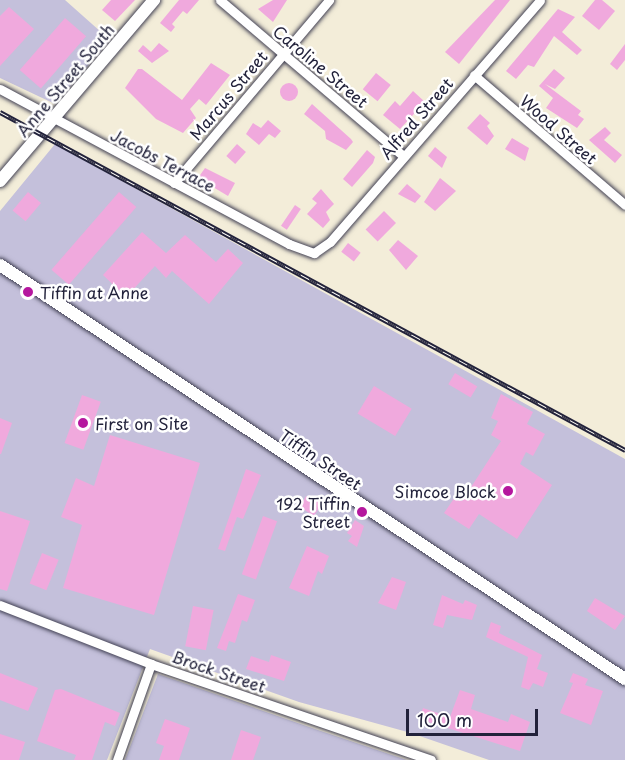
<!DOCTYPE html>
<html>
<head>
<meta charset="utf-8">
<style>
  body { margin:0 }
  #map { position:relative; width:625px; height:760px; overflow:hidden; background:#f3edd9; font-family:"Playpen Sans",sans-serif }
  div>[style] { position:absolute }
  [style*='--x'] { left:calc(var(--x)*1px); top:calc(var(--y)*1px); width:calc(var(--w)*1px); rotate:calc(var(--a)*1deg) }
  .industrial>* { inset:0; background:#c4c0db }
  .building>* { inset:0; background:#f0a9dd; transform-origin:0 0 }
  .round { border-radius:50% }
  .roads { filter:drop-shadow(0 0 2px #414053) drop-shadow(0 0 2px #414053) }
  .minor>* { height:9px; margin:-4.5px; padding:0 4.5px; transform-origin:4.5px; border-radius:4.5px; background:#fff }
  .tertiary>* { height:12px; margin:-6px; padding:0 6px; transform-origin:6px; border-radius:6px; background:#fff }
  .rail>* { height:5px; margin-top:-2.5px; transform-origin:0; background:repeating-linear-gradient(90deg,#fff 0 9px,#22223b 0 18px); box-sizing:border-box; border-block:2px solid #22223b }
  .dots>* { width:16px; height:16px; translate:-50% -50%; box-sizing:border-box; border:3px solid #fff; border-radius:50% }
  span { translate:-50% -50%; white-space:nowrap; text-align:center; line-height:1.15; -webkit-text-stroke:5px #fff; paint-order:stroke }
  .street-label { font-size:16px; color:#22223b }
  .poi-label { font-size:16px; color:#22223b }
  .left { translate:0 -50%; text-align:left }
  .right { translate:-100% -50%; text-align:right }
  .scale { position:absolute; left:406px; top:709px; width:132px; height:27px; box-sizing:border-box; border:3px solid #22223b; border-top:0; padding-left:8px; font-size:18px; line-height:21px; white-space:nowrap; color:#22223b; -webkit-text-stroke:4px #fff; paint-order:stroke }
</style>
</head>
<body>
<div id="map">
  <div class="industrial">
    <div style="clip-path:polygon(0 0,65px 0,110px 40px,55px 104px,0 78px)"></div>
    <div style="clip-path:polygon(55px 144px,625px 459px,625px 760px,489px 760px,411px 733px,299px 702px,150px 649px,107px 760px,0 760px,0 211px)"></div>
    <div style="clip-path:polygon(158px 674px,315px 729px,407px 760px,125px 760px)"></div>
  </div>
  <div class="building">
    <div style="clip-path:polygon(111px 0,135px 0,115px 21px,102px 10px)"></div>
    <div style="clip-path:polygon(179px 0,199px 0,187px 14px,183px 11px,172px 24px,175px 27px,171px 32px,160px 23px)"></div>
    <div style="clip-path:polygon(273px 0,287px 0,273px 22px,258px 9px)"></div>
    <div style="clip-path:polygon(495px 0,510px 0,459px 64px,445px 52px)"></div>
    <div style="clip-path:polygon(595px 0,602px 0,615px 11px,599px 30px,582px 16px)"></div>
    <div style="clip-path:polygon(9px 7px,34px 29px,0 66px,0 16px)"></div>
    <div style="clip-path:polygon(558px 9px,575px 17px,562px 32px,582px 50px,577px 55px,554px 36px,534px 67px,528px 65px,516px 79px,506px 71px)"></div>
    <div style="left:65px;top:18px;width:28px;height:69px;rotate:41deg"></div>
    <div style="clip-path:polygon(159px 43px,169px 51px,152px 63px,138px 51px,143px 45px,151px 52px)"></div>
    <div style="clip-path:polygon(625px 44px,625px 60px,617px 70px,610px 64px)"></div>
    <div style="clip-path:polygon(211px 63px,230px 75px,206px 105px,199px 99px,190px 109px,196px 118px,183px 133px,156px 119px,125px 88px,138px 69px,142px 69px,182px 100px)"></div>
    <div style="clip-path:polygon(554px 69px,565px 78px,555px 89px,545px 84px,581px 111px,578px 115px,584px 119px,577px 128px,546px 108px,553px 98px,539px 86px)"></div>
    <div style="left:376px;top:73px;width:19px;height:21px;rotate:39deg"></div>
    <div class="round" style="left:280px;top:83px;width:18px;height:18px"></div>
    <div style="clip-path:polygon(413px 91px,425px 102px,400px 129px,383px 115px,395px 101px,400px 106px)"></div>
    <div style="clip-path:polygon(312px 104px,351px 139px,353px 142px,346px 150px,326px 139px,325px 131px,304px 114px)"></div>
    <div style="clip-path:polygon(480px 114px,490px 123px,487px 126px,494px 136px,487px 145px,467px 128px)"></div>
    <div style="clip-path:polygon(268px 120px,281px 131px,275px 138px,269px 134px,259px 145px,246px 134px,253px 123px,261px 128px)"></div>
    <div style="clip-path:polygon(605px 127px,611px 133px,604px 140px,622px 155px,615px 163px,589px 140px)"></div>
    <div style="clip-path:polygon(512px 138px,529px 148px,525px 161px,505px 149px)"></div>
    <div style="left:237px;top:144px;width:12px;height:16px;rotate:42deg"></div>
    <div style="clip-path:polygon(435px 147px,447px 157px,442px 168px,428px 156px)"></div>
    <div style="clip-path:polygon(367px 150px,375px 157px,373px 163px,352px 187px,343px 179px)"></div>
    <div style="clip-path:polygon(205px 168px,235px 183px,228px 196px,198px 178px)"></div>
    <div style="clip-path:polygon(440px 178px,456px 191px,435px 211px,424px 202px)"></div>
    <div style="clip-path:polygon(407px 184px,421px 196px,415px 203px,398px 194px)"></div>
    <div style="clip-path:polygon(321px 189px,334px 204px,326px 212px,330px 220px,323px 228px,307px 214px,317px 203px,312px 199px)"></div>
    <div style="left:28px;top:192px;width:17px;height:24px;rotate:40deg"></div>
    <div style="left:119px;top:192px;width:23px;height:103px;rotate:41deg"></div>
    <div style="left:295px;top:205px;width:7px;height:25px;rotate:34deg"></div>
    <div style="left:384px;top:211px;width:17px;height:26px;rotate:45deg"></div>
    <div style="clip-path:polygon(142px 232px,166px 253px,185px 235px,216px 262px,228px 249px,243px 263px,209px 304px,172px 271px,166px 278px,155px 266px,126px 297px,103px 275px)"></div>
    <div style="clip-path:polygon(398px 240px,418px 256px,406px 270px,389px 250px)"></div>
    <div style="left:348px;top:243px;width:16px;height:11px;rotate:38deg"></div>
    <div style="left:455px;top:373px;width:26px;height:13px;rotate:31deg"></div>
    <div style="left:374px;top:386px;width:44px;height:32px;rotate:31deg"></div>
    <div style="clip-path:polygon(501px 394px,533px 412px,527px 424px,545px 434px,533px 456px,526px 452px,520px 464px,552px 485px,517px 539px,479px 514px,469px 529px,444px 513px,455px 497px,462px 501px,501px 441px,491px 435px,498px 421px,491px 418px)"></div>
    <div style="left:82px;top:395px;width:20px;height:51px;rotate:20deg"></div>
    <div style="clip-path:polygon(0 418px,12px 423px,1px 454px,0 454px)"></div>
    <div style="clip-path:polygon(110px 435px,200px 463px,154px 615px,63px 588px,82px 525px,61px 517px,76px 478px,94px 486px)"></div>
    <div style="clip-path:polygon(246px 469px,261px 475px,243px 519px,237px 517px,225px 551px,218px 549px)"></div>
    <div style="clip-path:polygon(306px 496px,322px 503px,314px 516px,300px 507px)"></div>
    <div style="clip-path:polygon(0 511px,30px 521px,7px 591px,0 589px)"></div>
    <div style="left:263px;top:516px;width:15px;height:62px;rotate:20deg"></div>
    <div style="clip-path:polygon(355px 520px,364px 526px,357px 547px,348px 541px,352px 536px,347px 533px)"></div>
    <div style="clip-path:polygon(307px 546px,329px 556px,322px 574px,318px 571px,309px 596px,289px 588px)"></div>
    <div style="left:42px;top:553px;width:18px;height:33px;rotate:22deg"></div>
    <div style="clip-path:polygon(392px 577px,406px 582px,396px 610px,378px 603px)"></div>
    <div style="clip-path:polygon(238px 594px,255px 600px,247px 622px,242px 620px,235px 643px,229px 641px,226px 651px,217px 648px)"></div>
    <div style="clip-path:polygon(442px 595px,463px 604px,465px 600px,477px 605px,472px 620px,447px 615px,443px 628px,433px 625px)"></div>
    <div style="clip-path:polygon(595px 598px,625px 616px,615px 630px,587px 611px)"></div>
    <div style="left:193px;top:606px;width:21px;height:41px;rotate:11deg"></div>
    <div style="clip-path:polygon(491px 622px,501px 626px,499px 633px,542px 655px,537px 669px,548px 673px,543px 687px,533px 683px,529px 690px,521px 687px,528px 657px,486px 637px)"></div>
    <div style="clip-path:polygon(271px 655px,291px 662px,284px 681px,246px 669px,251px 656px,269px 662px)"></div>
    <div style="clip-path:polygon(0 673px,38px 688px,28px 711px,0 700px)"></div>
    <div style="clip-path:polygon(573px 673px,588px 679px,585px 685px,603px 691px,591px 725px,560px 713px,573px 683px,569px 682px)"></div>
    <div style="clip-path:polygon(61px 689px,120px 713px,115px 726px,105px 722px,92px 760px,74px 760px,76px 755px,37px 741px,55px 690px)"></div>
    <div style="clip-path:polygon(460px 690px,475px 695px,471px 709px,508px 722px,511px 714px,530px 722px,520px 751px,419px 719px,423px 708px,450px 717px)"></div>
    <div style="clip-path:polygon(165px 719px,190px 728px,179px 760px,159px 760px,164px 746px,156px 743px)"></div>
    <div style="clip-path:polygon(241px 730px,261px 737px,253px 760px,231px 760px)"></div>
    <div style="clip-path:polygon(0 734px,25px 742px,19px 760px,0 760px)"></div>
  </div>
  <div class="roads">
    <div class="minor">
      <div style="--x:220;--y:0;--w:240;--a:40.4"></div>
      <div style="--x:474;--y:75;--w:199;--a:40.7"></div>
      <div style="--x:0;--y:89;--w:328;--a:28.2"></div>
      <div style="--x:289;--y:244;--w:27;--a:20"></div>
      <div style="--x:314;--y:253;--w:19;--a:-35"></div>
      <div style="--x:330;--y:242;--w:320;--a:-49"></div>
      <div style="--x:174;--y:183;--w:240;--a:-49.7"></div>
      <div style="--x:0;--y:605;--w:162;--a:21.3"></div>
      <div style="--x:151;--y:664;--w:296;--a:18.9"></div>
      <div style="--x:117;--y:760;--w:102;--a:-70.5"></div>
    </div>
    <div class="tertiary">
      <div style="--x:0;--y:181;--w:238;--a:-49.6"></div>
      <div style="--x:0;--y:265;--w:750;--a:33.52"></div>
    </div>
  </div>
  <div class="rail">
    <div style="--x:0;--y:112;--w:711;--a:28.4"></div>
  </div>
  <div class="dots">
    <div style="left:28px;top:292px;background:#b5179e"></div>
    <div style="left:83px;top:423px;background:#b5179e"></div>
    <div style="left:508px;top:491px;background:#b5179e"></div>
    <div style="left:362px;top:512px;background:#b5179e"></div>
  </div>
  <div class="street-label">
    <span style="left:321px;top:66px;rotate:40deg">Caroline Street</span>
    <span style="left:65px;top:80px;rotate:-50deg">Anne Street South</span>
    <span style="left:228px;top:95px;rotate:-50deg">Marcus Street</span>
    <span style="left:416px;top:118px;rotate:-49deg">Alfred Street</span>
    <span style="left:559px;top:129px;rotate:41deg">Wood Street</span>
    <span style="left:163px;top:160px;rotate:28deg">Jacobs Terrace</span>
    <span style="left:321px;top:459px;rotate:34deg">Tiffin Street</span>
    <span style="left:219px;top:671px;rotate:19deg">Brock Street</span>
  </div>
  <div class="poi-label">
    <span class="left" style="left:40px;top:292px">Tiffin at Anne</span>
    <span class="left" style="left:95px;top:423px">First on Site</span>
    <span class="right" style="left:496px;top:491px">Simcoe Block</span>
    <span class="right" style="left:350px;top:512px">192 Tiffin<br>Street</span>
  </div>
  <div class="scale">100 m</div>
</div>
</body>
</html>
